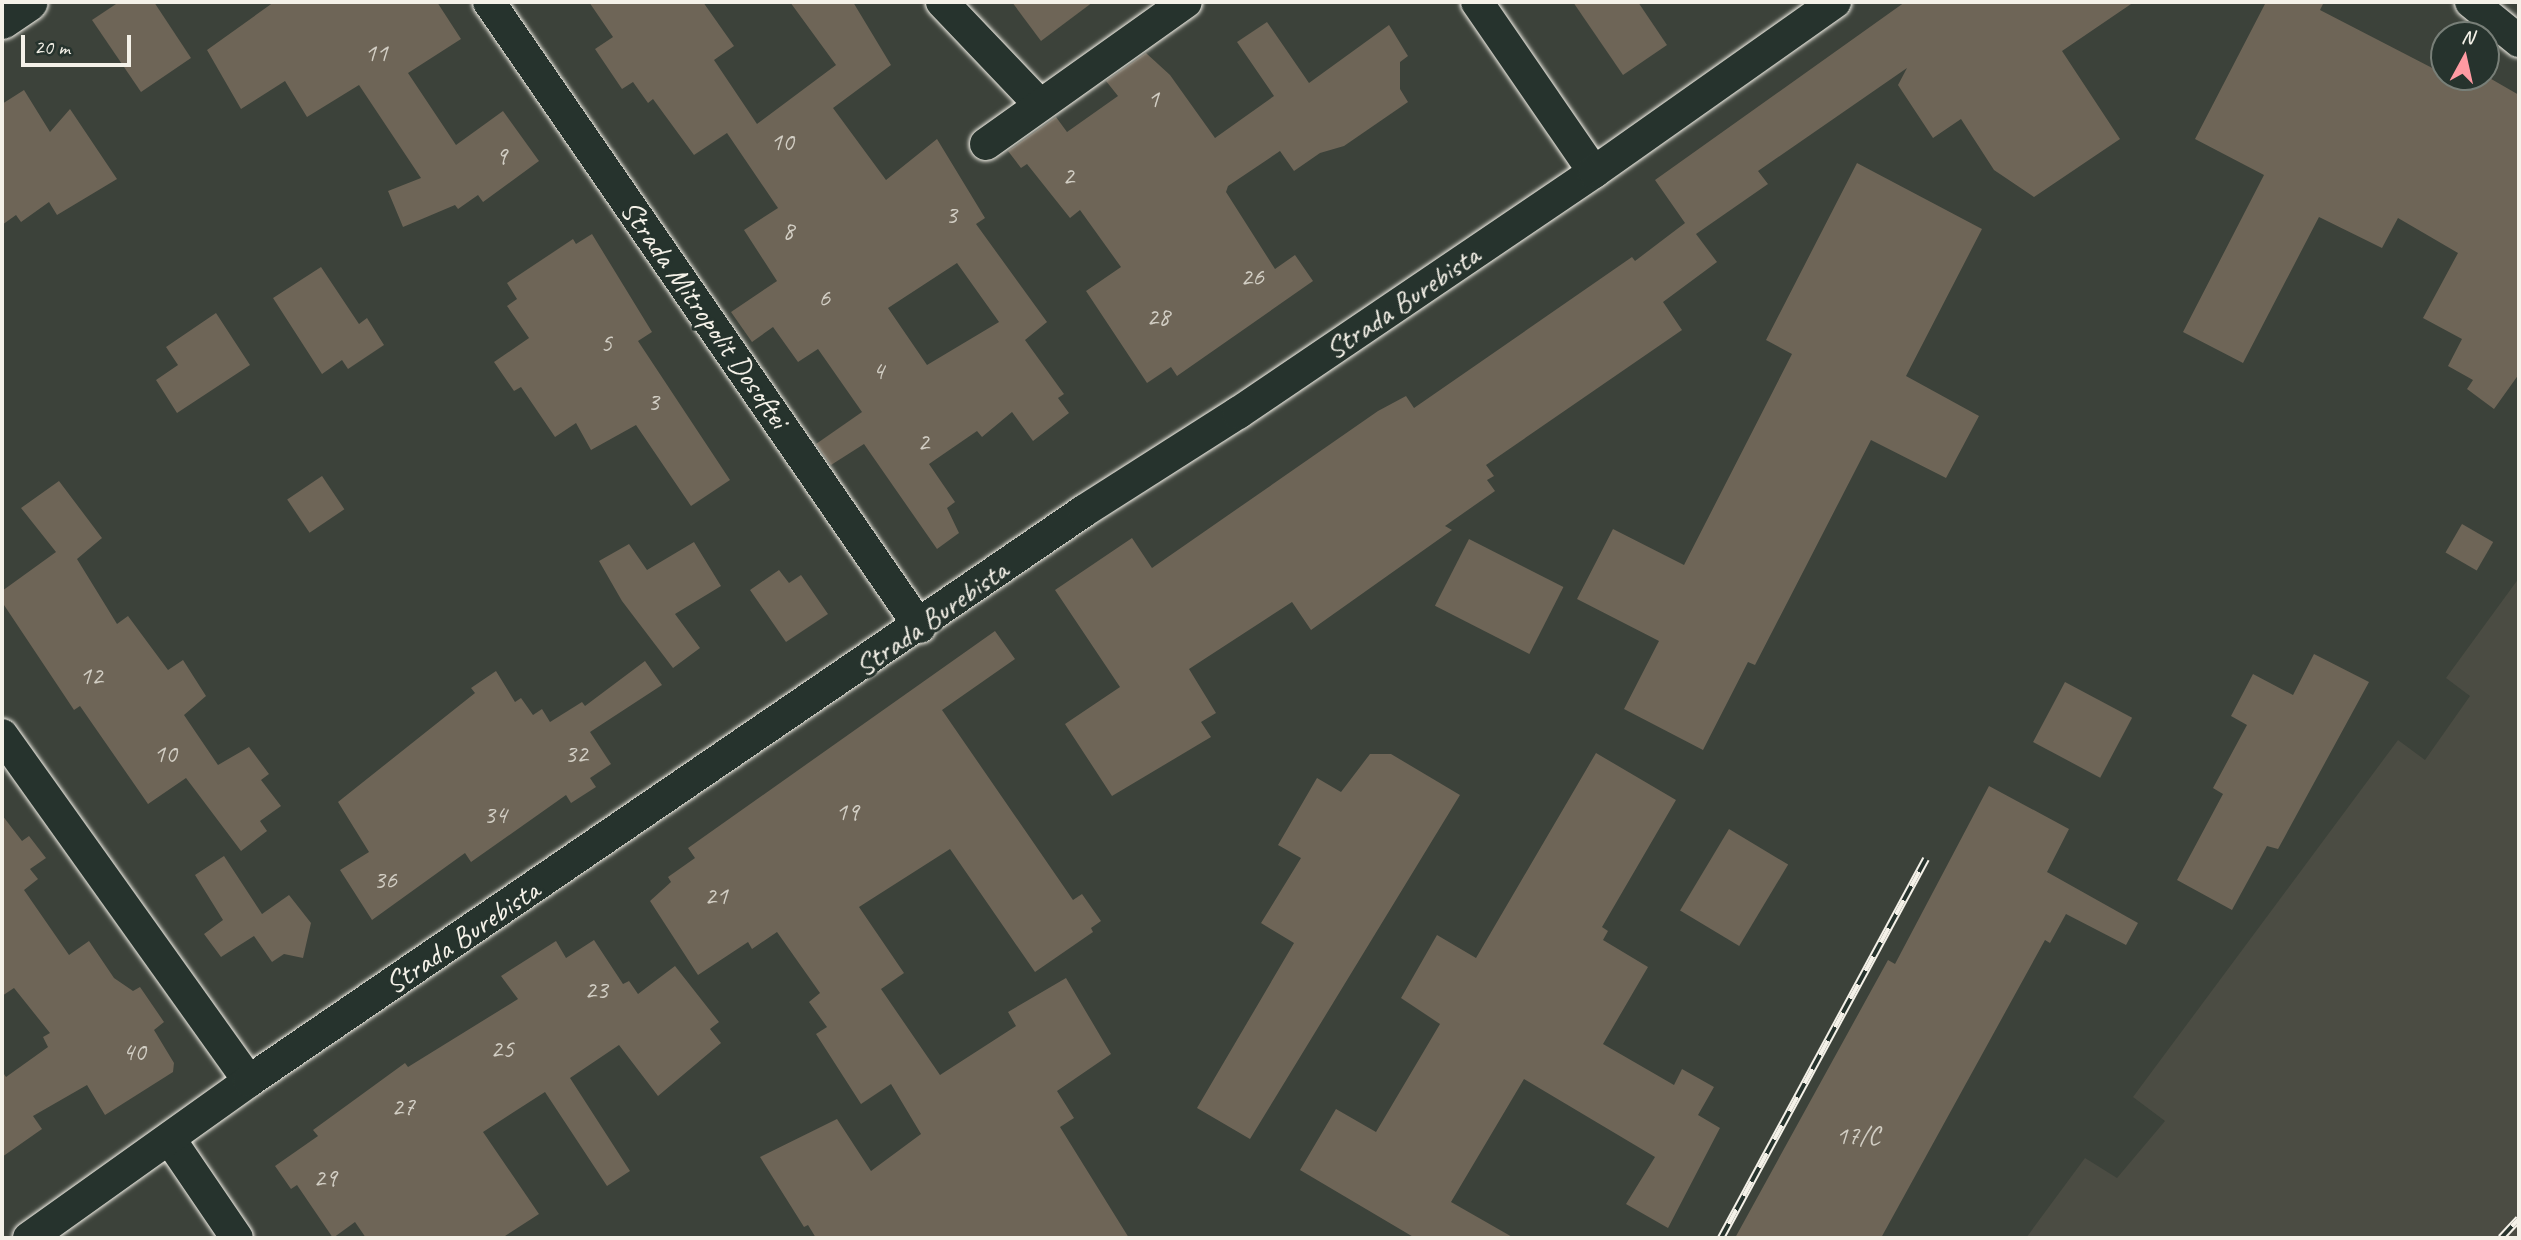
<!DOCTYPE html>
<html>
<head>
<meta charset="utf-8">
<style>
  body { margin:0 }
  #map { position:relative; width:2521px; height:1240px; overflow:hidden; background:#3c423a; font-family:Caveat,sans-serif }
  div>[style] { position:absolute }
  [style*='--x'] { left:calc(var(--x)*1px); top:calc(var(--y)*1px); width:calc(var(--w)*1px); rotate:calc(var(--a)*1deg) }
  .built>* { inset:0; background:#4b4c43 }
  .building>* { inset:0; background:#6e6557; transform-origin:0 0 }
  .roads { filter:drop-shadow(0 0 2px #f4f1e8) drop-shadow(0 0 2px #f4f1e8) }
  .street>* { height:32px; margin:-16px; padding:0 16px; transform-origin:16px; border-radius:16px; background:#26332d }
  .secondary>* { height:38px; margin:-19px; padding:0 19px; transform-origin:19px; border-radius:19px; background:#26332d }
  .rail>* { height:8px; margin-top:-4px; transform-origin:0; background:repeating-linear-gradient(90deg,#26332d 0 16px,#f4f1e8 0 32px); box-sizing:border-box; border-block:2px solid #f4f1e8 }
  span { translate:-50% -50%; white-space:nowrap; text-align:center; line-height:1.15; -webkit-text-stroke:6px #26332d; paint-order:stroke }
  .number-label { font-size:26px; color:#d2cec4 }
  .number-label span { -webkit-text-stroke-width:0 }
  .street-label { font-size:30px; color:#f4f1e8 }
  .frame { position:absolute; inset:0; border:4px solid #f4f1e8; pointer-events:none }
  .north { position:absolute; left:2430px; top:21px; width:70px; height:70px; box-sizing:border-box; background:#26332d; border:2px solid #787f78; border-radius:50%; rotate:8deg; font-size:19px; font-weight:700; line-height:28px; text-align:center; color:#f4f1e8 }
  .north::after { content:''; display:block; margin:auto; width:24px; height:32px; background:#ff9aa2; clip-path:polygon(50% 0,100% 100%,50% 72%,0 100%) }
  .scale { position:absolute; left:21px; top:35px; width:110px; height:32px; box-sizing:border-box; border:4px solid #f4f1e8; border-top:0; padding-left:9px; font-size:21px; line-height:24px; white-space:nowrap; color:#f4f1e8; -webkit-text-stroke:5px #26332d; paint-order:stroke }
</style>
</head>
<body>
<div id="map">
  <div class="built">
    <div style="clip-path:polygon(2519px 578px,2519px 1238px,2026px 1238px,2085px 1158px,2117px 1178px,2165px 1121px,2133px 1097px,2398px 740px,2425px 760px,2470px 696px,2446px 678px)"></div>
  </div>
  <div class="building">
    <div style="clip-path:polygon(119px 2px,154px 2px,191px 58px,141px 92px,92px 20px)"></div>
    <div style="clip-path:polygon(274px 2px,437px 2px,461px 39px,408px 73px,456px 145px,503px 111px,539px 161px,483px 202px,478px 195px,458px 209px,455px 205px,403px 227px,388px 191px,421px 178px,359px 85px,307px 117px,285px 81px,241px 109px,207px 50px)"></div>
    <div style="clip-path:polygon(evenodd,589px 2px,703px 2px,734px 46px,714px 60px,757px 124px,836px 65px,790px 2px,853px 2px,891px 65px,833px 108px,886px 180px,937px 139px,985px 218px,976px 224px,1047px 322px,1025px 340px,1064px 394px,1058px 398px,1069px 413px,1033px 441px,1012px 412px,982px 437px,977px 431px,929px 464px,955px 502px,947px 508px,959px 533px,937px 549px,864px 444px,831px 465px,816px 444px,862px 412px,818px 349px,798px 362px,773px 327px,752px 342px,731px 312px,777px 281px,744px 230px,778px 208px,727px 133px,694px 155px,653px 99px,648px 103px,633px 82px,622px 89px,595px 49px,613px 37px,589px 2px,957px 263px,999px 322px,927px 365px,888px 308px,957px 263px)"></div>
    <div style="clip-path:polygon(1012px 2px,1093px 2px,1041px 41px)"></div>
    <div style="clip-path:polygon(1573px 2px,1638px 2px,1667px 45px,1623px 75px)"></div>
    <div style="clip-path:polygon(1905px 2px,2134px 2px,2062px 51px,2120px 139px,2034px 197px,1994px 170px,1961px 119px,1933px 138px,1898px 85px,1907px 68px,1758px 171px,1768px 184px,1696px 234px,1717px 262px,1663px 302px,1682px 330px,1486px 465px,1494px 476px,1487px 480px,1495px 491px,1445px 526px,1452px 530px,1311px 630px,1292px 602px,1189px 669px,1216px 713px,1201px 722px,1211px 737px,1112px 796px,1065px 724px,1120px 687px,1055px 590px,1132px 538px,1152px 568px,1378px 411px,1406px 396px,1414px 408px,1632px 257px,1635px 261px,1685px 223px,1655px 180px)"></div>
    <div style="clip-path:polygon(2266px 2px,2324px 2px,2320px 10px,2440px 72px,2444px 65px,2444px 77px,2486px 76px,2519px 95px,2519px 374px,2494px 409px,2467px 389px,2473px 380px,2448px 366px,2462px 339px,2423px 318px,2458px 253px,2398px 218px,2382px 248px,2319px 217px,2243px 363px,2183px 332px,2264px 175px,2195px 139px)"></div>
    <div style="clip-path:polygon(1267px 22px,1309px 83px,1389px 25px,1408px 56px,1400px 62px,1400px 89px,1408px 102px,1344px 146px,1320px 153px,1294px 171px,1280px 151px,1228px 186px,1226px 192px,1275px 269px,1295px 255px,1313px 281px,1177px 376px,1171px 367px,1147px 383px,1086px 291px,1121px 267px,1080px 210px,1070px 218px,1027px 164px,1021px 168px,1008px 151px,1056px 117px,1067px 132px,1118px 96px,1106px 81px,1146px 53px,1170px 75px,1215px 138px,1274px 96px,1237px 42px)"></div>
    <div style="clip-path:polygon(24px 90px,50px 132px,70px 109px,117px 179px,57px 215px,49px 202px,21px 222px,16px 215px,2px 225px,2px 104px)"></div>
    <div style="clip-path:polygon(1857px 163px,1982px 229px,1906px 376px,1979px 416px,1946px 478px,1871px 440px,1755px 665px,1748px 662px,1703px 750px,1624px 709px,1659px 641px,1577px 599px,1613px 529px,1684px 565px,1792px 354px,1766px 340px)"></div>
    <div style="clip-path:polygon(592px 234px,652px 332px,638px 341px,730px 480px,691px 506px,636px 425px,591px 450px,576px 423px,555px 437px,521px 387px,514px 391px,494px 362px,529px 338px,507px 306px,517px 299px,507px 283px,573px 239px,576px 244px)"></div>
    <div style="clip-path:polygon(321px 267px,359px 324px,367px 318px,384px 345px,348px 369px,342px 360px,322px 374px,273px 298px)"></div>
    <div style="clip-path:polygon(216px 313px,250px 365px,177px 413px,156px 380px,178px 365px,166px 347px)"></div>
    <div style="left:322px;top:476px;width:40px;height:42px;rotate:56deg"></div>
    <div style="clip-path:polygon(59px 481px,102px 538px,77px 559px,117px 624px,128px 616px,168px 670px,183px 660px,206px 696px,184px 715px,218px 765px,249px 747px,269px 774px,261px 780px,281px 806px,260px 821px,267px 831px,241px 851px,186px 778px,148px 804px,80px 706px,74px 710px,2px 602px,2px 591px,56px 552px,21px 508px)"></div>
    <div style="left:2462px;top:524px;width:36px;height:33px;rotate:30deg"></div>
    <div style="left:1469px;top:539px;width:106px;height:75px;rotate:27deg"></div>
    <div style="clip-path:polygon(694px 542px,721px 586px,675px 614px,700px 648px,673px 668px,622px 601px,599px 561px,629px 544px,647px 570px)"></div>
    <div style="clip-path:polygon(779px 570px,789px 583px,801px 575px,828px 614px,786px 642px,750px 590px)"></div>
    <div style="clip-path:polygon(995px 631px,1015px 659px,942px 710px,1073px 900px,1082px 894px,1101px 921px,1091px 928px,1093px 932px,1035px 972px,950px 849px,859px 907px,904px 973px,881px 989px,940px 1075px,1016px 1026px,1008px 1012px,1066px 978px,1111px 1054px,1057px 1091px,1074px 1118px,1060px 1127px,1129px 1238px,816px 1238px,808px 1225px,804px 1227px,760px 1157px,837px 1119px,871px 1171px,921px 1134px,891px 1084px,861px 1104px,816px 1034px,827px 1027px,809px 1002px,820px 993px,777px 932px,752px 949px,748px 942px,698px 975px,650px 901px,671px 882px,668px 877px,695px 858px,688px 848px)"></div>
    <div style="clip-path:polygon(2314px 654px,2369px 682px,2278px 849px,2267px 846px,2232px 910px,2177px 880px,2223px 794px,2213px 788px,2247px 725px,2231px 716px,2253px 674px,2293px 695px)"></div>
    <div style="clip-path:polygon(645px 661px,662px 685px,590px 732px,611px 764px,590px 778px,596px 787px,571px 803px,566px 795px,471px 862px,465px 853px,372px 920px,340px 870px,369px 852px,338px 802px,475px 693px,471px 688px,496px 671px,515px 702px,521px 698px,533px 715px,542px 709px,550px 722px,582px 702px,585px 706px)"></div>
    <div style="left:2065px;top:682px;width:76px;height:68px;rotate:28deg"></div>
    <div style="clip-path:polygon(1596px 753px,1676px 800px,1602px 927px,1608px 931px,1603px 940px,1648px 967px,1603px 1044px,1674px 1085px,1682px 1069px,1714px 1087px,1698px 1115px,1720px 1128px,1668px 1228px,1626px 1204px,1655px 1157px,1524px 1079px,1451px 1202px,1514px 1238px,1415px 1238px,1300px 1170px,1336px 1109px,1376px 1132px,1440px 1024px,1401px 998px,1437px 935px,1476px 958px)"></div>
    <div style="clip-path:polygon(1370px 754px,1391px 754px,1460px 795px,1250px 1139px,1197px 1108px,1294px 943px,1261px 923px,1301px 858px,1278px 845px,1317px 778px,1341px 792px)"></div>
    <div style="clip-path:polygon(1989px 786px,2069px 829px,2047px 872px,2138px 923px,2126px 945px,2066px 914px,2050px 943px,2045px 940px,1881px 1238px,1735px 1238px,1888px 960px,1895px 964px)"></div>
    <div style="clip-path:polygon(2px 815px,22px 841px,29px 836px,46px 858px,30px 869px,38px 879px,24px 890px,69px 955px,89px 941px,114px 978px,133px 991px,140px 987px,164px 1022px,154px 1030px,174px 1063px,173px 1072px,105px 1115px,87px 1085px,33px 1116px,42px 1129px,2px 1157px,2px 1071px,6px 1077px,48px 1047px,43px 1037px,50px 1033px,14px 988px,2px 996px)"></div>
    <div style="left:1729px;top:829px;width:69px;height:95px;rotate:31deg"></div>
    <div style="clip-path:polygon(224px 856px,262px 914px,289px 895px,311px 923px,303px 958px,284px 954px,272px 962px,254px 936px,221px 957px,204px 934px,223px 920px,195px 875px)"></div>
    <div style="clip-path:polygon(594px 940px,623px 984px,629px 981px,638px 994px,675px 966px,719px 1022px,710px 1029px,721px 1043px,658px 1096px,619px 1045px,570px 1078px,630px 1171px,607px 1186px,545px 1092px,483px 1132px,539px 1214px,502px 1238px,366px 1238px,355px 1222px,333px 1238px,297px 1185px,291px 1189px,275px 1166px,318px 1136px,313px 1130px,405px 1063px,408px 1067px,518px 999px,501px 976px,556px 941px,566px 958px)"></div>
  </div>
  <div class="roads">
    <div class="street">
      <div style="--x:489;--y:2;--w:759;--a:55.41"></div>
      <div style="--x:942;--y:2;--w:142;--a:46.4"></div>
      <div style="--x:1477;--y:2;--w:206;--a:55.5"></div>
      <div style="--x:2471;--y:2;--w:62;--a:39.1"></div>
      <div style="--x:986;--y:144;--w:245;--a:-35.4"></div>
      <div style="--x:2;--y:735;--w:425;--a:54.5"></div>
      <div style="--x:171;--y:1141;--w:117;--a:55.8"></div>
      <div style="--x:29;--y:1238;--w:270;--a:-35.5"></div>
      <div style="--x:249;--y:1081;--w:1011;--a:-34.32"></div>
      <div style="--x:1084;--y:511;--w:183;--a:-32.5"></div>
      <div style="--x:1238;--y:413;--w:430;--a:-34.1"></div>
      <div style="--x:1594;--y:172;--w:295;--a:-35.2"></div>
    </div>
    <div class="secondary">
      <div style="--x:2;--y:20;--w:32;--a:-34"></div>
    </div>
  </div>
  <div class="rail">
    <div style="--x:1721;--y:1238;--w:431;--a:-61.6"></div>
    <div style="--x:2501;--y:1238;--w:26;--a:-47"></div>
  </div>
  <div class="number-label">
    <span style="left:376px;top:53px">11</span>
    <span style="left:1153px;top:99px">1</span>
    <span style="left:782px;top:142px">10</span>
    <span style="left:501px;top:156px">9</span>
    <span style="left:1068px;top:176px">2</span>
    <span style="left:951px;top:215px">3</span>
    <span style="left:788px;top:231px">8</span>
    <span style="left:1252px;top:277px">26</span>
    <span style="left:824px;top:298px">6</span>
    <span style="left:1158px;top:317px">28</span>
    <span style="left:606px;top:343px">5</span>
    <span style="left:878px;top:371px">4</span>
    <span style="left:653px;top:402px">3</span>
    <span style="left:923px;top:442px">2</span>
    <span style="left:91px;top:676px">12</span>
    <span style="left:165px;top:754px">10</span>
    <span style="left:576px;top:754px">32</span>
    <span style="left:847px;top:812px">19</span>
    <span style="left:495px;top:815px">34</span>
    <span style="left:385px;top:880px">36</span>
    <span style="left:716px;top:896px">21</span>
    <span style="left:596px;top:990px">23</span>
    <span style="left:502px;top:1049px">25</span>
    <span style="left:134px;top:1052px">40</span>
    <span style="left:403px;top:1107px">27</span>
    <span style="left:1858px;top:1136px">17/C</span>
    <span style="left:325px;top:1178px">29</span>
  </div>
  <div class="street-label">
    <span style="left:1402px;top:302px;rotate:-34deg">Strada Burebista</span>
    <span style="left:705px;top:314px;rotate:55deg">Strada Mitropolit Dosoftei</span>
    <span style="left:931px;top:618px;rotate:-35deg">Strada Burebista</span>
    <span style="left:462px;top:937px;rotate:-34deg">Strada Burebista</span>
  </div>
  <div class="frame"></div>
  <div class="north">N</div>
  <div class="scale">20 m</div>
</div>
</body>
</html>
